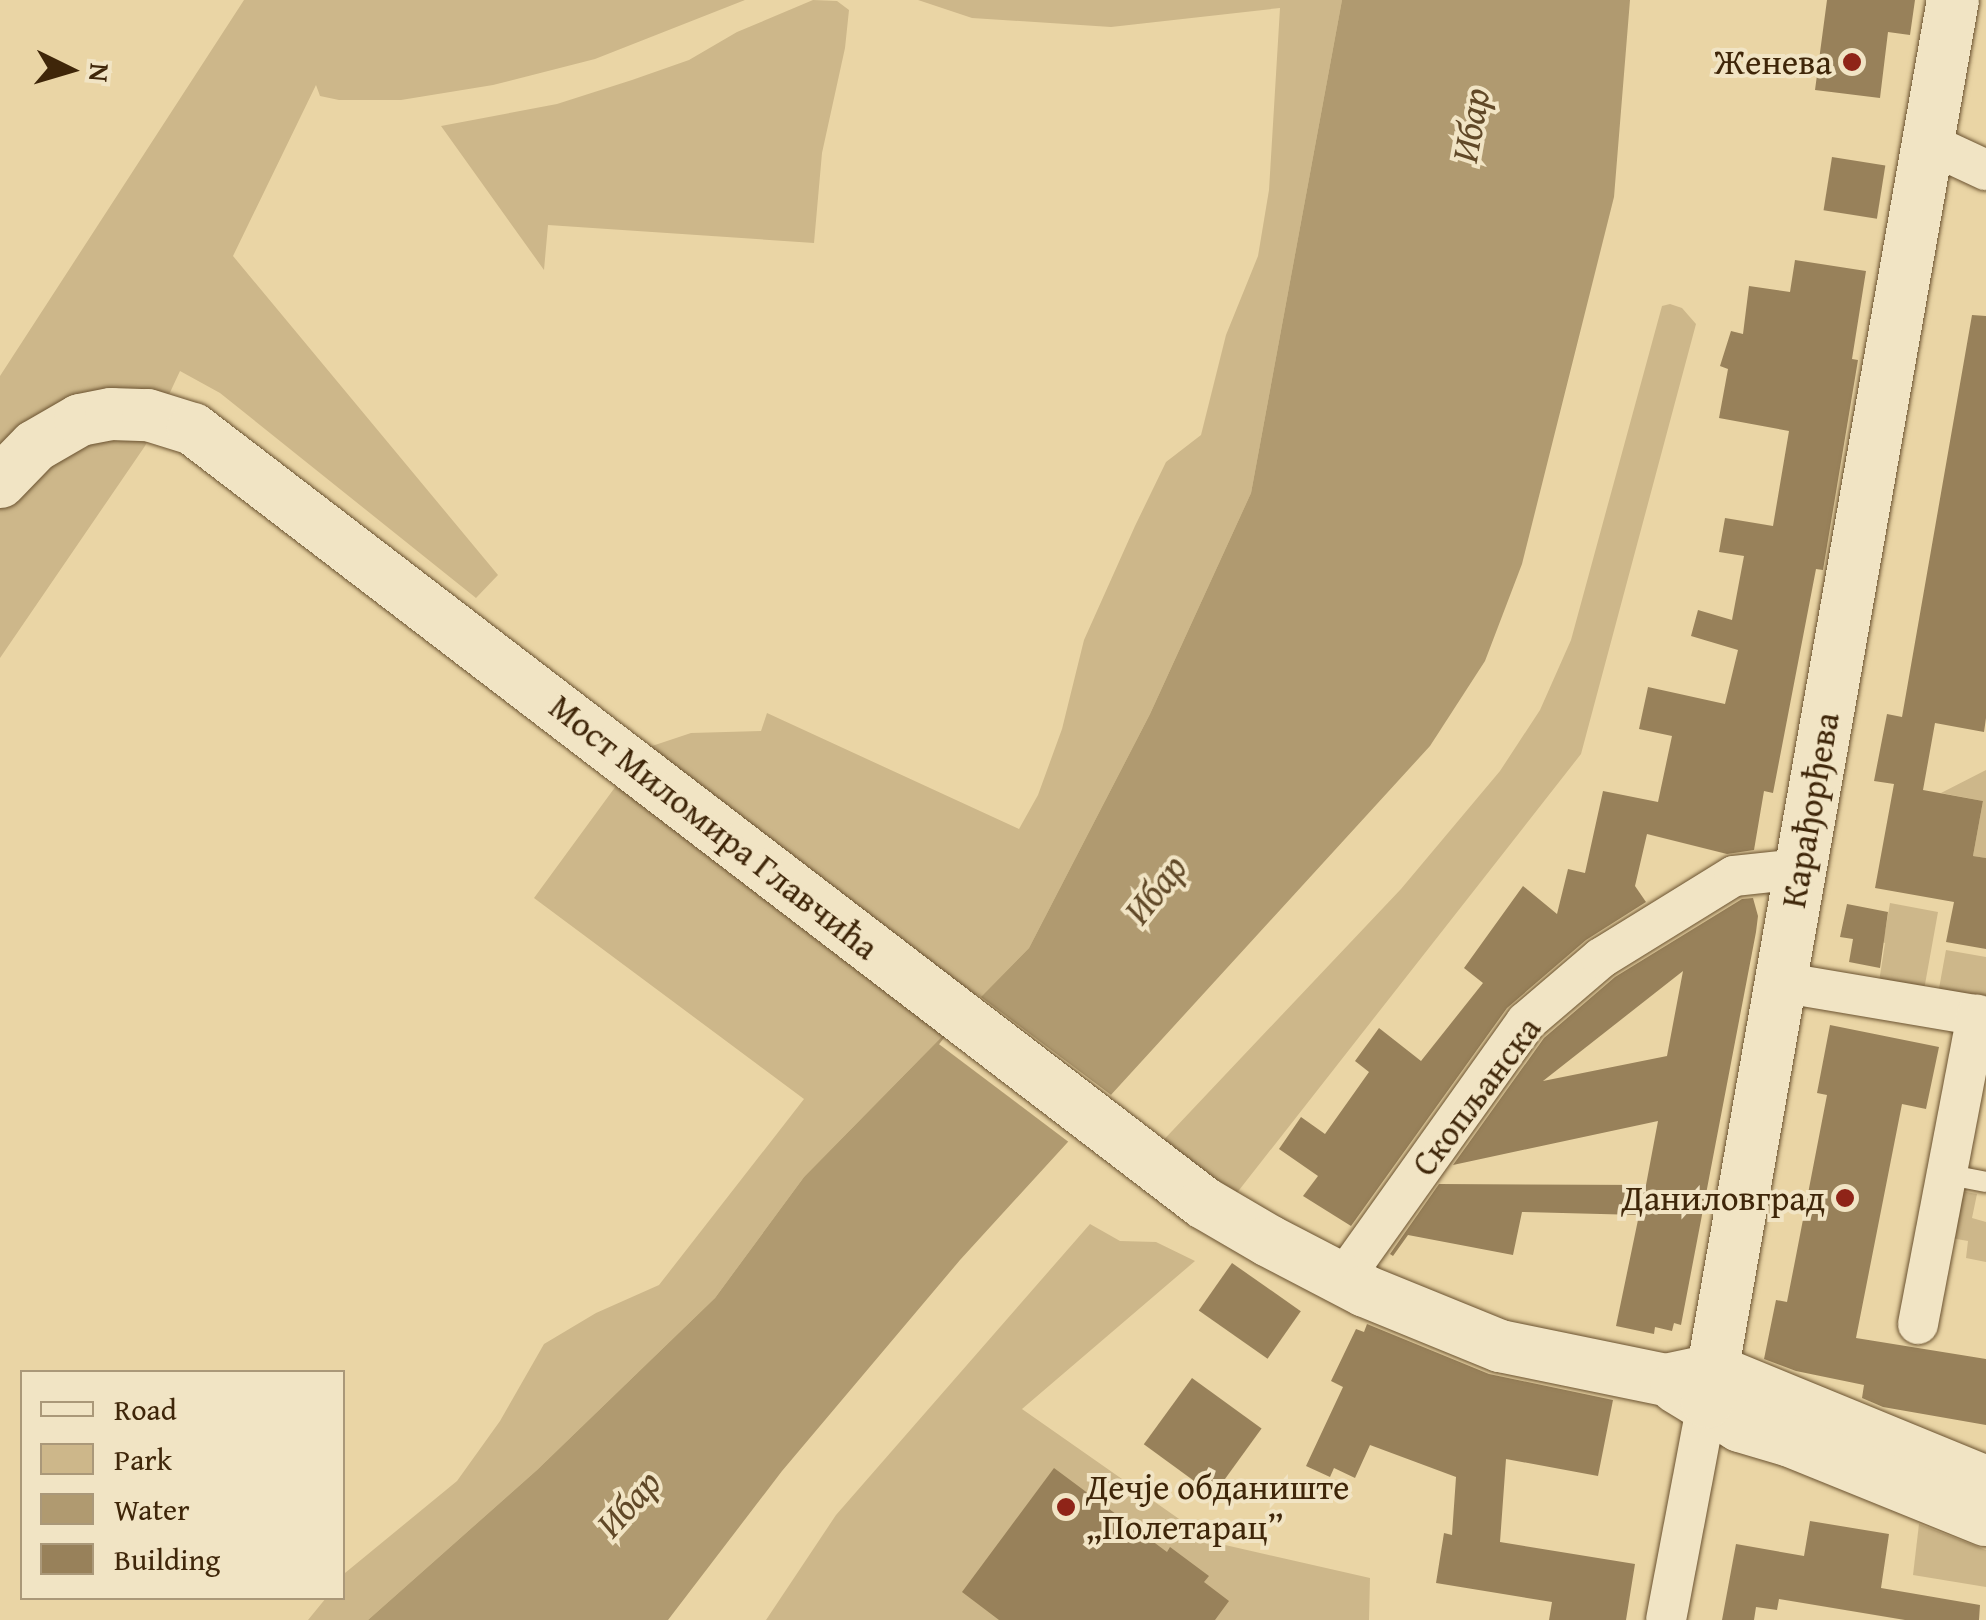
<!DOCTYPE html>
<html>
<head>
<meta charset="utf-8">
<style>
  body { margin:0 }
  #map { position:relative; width:1986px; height:1620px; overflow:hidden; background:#ead5a5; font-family:"Gentium Book Plus",serif }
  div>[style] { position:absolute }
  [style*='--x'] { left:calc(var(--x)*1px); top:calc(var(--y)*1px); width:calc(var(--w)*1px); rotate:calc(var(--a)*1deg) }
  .green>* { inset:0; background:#cdb78a }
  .water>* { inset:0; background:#b09a70 }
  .pier>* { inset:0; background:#ead5a5; transform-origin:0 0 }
  .building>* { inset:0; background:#98815a; transform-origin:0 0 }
  .roads { filter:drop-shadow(0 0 2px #6a5230) drop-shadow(0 0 2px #6a5230) }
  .service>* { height:20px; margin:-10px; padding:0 10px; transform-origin:10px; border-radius:10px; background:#f1e4c4 }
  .minor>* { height:40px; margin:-20px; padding:0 20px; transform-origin:20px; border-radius:20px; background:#f1e4c4 }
  .tertiary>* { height:52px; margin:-26px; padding:0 26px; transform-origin:26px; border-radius:26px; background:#f1e4c4 }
  .dots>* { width:28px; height:28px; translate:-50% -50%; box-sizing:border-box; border:5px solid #f1e4c4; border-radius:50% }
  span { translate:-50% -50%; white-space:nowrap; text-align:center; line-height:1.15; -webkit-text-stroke:8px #f1e4c4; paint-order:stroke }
  .poi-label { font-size:35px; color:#3f2609 }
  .right { translate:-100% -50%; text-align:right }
  .left { translate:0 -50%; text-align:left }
  .street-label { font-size:35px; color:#3f2609 }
  .water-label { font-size:38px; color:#614928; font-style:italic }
  .legend { position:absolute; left:20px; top:1370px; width:325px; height:230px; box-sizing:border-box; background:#f1e4c4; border:2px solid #aa9879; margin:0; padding:12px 18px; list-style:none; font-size:30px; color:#3f2609 }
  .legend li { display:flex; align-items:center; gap:20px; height:50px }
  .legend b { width:50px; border:2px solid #aa9879 }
  .north { position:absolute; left:20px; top:20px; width:100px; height:100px; -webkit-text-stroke:8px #f1e4c4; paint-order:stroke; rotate:95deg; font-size:28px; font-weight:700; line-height:40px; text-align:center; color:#3f2609 }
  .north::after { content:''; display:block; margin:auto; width:35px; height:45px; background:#3f2609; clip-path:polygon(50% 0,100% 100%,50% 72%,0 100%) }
</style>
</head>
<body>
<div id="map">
  <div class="green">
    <div style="clip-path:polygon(244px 0,745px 0,595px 59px,493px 85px,401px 100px,339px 100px,320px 96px,316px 85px,233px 256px,498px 575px,476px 598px,220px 393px,180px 371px,145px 446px,0 658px,0 376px)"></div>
    <div style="clip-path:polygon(813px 0,837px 1px,849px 10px,845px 48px,822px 153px,814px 243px,548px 225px,544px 270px,441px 126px,557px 104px,632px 80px,689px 60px,737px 32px)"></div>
    <div style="clip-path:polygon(918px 0,1342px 0,1251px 493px,1150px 714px,1029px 948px,804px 1177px,715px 1298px,537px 1470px,368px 1620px,308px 1620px,326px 1598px,342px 1598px,345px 1573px,457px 1481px,500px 1421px,544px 1344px,596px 1313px,659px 1285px,804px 1099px,534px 898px,643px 749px,691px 733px,761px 731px,767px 713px,1019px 829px,1038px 795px,1062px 729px,1084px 640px,1135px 526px,1166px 462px,1201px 435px,1226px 335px,1258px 256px,1269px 190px,1280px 8px,1111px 27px,972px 18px)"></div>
    <div style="clip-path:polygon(1670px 304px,1682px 308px,1696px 324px,1581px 754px,1236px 1194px,1156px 1148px,1401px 889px,1500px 771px,1540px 710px,1571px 640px,1662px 306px)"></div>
    <div style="clip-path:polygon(1986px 770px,1986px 858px,1973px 856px,1983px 801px,1941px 793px)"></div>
    <div style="clip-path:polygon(1890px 903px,1938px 912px,1924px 990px,1879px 982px,1885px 943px,1877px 941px,1885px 932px)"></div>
    <div style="clip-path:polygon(1946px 950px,1986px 957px,1986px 1003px,1938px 994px)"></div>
    <div style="clip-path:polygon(1961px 1191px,1977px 1194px,1972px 1218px,1986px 1222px,1986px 1262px,1966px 1258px,1968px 1241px,1945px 1237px)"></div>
    <div style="clip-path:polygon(1090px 1224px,1120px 1241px,1156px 1242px,1195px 1261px,1022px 1409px,1212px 1542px,1370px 1578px,1369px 1620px,766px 1620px,836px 1515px)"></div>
    <div style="clip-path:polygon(1919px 1524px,1986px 1550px,1986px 1587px,1913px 1575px)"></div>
  </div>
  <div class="water">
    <div style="clip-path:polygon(1342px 0,1630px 0,1614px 197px,1522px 564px,1485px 661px,1430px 746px,960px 1260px,782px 1471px,668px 1620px,368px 1620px,537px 1470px,715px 1298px,804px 1177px,1029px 948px,1150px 714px,1251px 493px)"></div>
  </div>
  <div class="pier">
    <div style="left:977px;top:994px;width:173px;height:63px;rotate:37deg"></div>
  </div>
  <div class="building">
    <div style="clip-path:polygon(1827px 0,1915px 0,1910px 35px,1888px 32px,1880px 98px,1815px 90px)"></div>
    <div style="left:1832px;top:157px;width:54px;height:54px;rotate:9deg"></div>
    <div style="clip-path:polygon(1795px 260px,1866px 271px,1852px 359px,1858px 360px,1823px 570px,1816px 569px,1773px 793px,1764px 791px,1754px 850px,1727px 854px,1647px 834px,1635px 886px,1646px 902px,1586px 940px,1507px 1008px,1351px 1226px,1303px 1196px,1318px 1176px,1279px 1149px,1301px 1117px,1325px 1134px,1369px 1072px,1355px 1061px,1379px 1028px,1421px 1061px,1483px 983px,1464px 968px,1523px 886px,1557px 914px,1568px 869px,1585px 873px,1603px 791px,1658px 802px,1672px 736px,1639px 729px,1648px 687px,1725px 704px,1738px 650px,1691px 636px,1698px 610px,1732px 620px,1744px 556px,1719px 552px,1725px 518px,1773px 526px,1789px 431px,1719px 418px,1728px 369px,1720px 366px,1731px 331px,1743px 334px,1749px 286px,1790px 292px)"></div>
    <div style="clip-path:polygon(1972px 315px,1986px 316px,1986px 718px,1984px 732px,1935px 723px,1923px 790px,1983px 801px,1973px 856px,1986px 858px,1986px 949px,1946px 942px,1954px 902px,1875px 888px,1894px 784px,1874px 781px,1887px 714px,1902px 717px)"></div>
    <div style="clip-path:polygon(evenodd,1753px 898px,1758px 916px,1756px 932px,1681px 1325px,1674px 1323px,1672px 1331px,1655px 1327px,1654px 1334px,1616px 1326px,1639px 1215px,1522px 1212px,1513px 1255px,1408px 1235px,1393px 1256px,1390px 1254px,1439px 1184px,1646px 1185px,1658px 1121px,1453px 1165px,1544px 1038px,1615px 977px,1742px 899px,1753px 898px,1683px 971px,1667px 1056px,1543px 1081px,1683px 971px)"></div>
    <div style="clip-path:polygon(1847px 904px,1888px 912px,1880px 968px,1849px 962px,1853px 939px,1840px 937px)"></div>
    <div style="clip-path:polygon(1830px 1025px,1939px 1047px,1926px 1109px,1902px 1104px,1856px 1338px,1986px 1359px,1986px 1425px,1883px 1407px,1862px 1398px,1864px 1385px,1796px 1371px,1764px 1359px,1776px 1300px,1787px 1302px,1795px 1261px,1827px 1095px,1817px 1093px)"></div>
    <div style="left:1232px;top:1263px;width:84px;height:58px;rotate:35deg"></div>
    <div style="clip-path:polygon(1367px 1324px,1489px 1374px,1613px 1400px,1598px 1476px,1506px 1459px,1500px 1542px,1635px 1564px,1626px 1620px,1549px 1620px,1552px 1602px,1436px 1583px,1444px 1533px,1452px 1535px,1456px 1477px,1370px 1445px,1355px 1478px,1334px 1468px,1330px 1477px,1306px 1466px,1343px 1387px,1331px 1381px,1356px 1329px,1364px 1332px)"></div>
    <div style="left:1192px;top:1378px;width:86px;height:82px;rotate:36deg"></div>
    <div style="clip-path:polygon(1054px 1468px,1167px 1552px,1170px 1547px,1209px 1576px,1204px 1582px,1229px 1601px,1215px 1620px,999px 1620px,962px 1592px)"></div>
    <div style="clip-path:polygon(1810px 1521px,1889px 1534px,1881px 1588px,1980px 1605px,1979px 1620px,1905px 1620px,1779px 1599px,1777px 1610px,1756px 1607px,1754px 1620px,1722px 1620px,1736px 1544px,1804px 1556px)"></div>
  </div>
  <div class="roads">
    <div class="service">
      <div style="--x:1945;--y:1174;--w:42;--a:11"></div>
    </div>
    <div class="minor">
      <div style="--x:1928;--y:143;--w:64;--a:25"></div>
      <div style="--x:1780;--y:982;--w:209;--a:9.6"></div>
      <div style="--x:1342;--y:1280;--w:317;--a:-54.5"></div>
      <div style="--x:1526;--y:1022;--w:99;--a:-40.5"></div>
      <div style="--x:1601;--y:958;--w:156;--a:-31.7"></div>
      <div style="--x:1734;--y:876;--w:64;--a:-6.2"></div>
      <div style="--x:1918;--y:1324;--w:315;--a:-79.2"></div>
      <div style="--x:1666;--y:1620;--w:215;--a:-79.3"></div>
    </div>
    <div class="tertiary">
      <div style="--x:0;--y:482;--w:50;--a:-45.8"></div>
      <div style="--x:35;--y:446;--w:52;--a:-30"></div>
      <div style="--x:80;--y:420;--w:32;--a:-11"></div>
      <div style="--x:111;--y:414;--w:37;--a:2"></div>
      <div style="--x:148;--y:415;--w:47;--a:17.3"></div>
      <div style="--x:193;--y:429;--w:1273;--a:37.44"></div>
      <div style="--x:1204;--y:1203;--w:75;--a:30.3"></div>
      <div style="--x:1269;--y:1241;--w:108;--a:27.5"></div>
      <div style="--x:1365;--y:1291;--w:146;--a:22.2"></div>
      <div style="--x:1500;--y:1346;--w:169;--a:11.6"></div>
      <div style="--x:1666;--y:1380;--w:48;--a:-12"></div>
      <div style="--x:1713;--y:1370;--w:295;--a:22.3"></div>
      <div style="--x:1676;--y:1387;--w:75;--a:31.4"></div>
      <div style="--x:1740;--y:1426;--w:52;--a:16.7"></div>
      <div style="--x:1790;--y:1441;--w:211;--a:22"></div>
      <div style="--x:1707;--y:1402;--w:1423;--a:-80.05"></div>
    </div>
  </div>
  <div class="dots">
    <div style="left:1852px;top:62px;background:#8f2418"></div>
    <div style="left:1845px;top:1198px;background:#8f2418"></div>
    <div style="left:1066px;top:1507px;background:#8f2418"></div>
  </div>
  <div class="poi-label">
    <span class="right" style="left:1832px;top:62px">Женева</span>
    <span class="right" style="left:1825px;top:1198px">Даниловград</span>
    <span class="left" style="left:1086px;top:1507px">Дечје обданиште<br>„Полетарац”</span>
  </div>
  <div class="street-label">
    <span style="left:1810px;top:810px;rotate:-80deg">Карађорђева</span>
    <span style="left:714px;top:827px;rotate:38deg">Мост Миломира Главчића</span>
    <span style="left:1476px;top:1096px;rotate:-53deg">Скопљанска</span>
  </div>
  <div class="water-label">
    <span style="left:1470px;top:125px;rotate:-80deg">Ибар</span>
    <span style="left:1155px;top:889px;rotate:-52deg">Ибар</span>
    <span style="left:628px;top:1503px;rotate:-48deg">Ибар</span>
  </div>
  <ul class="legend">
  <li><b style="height:12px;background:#f1e4c4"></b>Road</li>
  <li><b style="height:28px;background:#cdb78a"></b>Park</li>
  <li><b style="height:28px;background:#b09a70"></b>Water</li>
  <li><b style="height:28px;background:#98815a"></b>Building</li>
  </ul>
  <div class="north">N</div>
</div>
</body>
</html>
